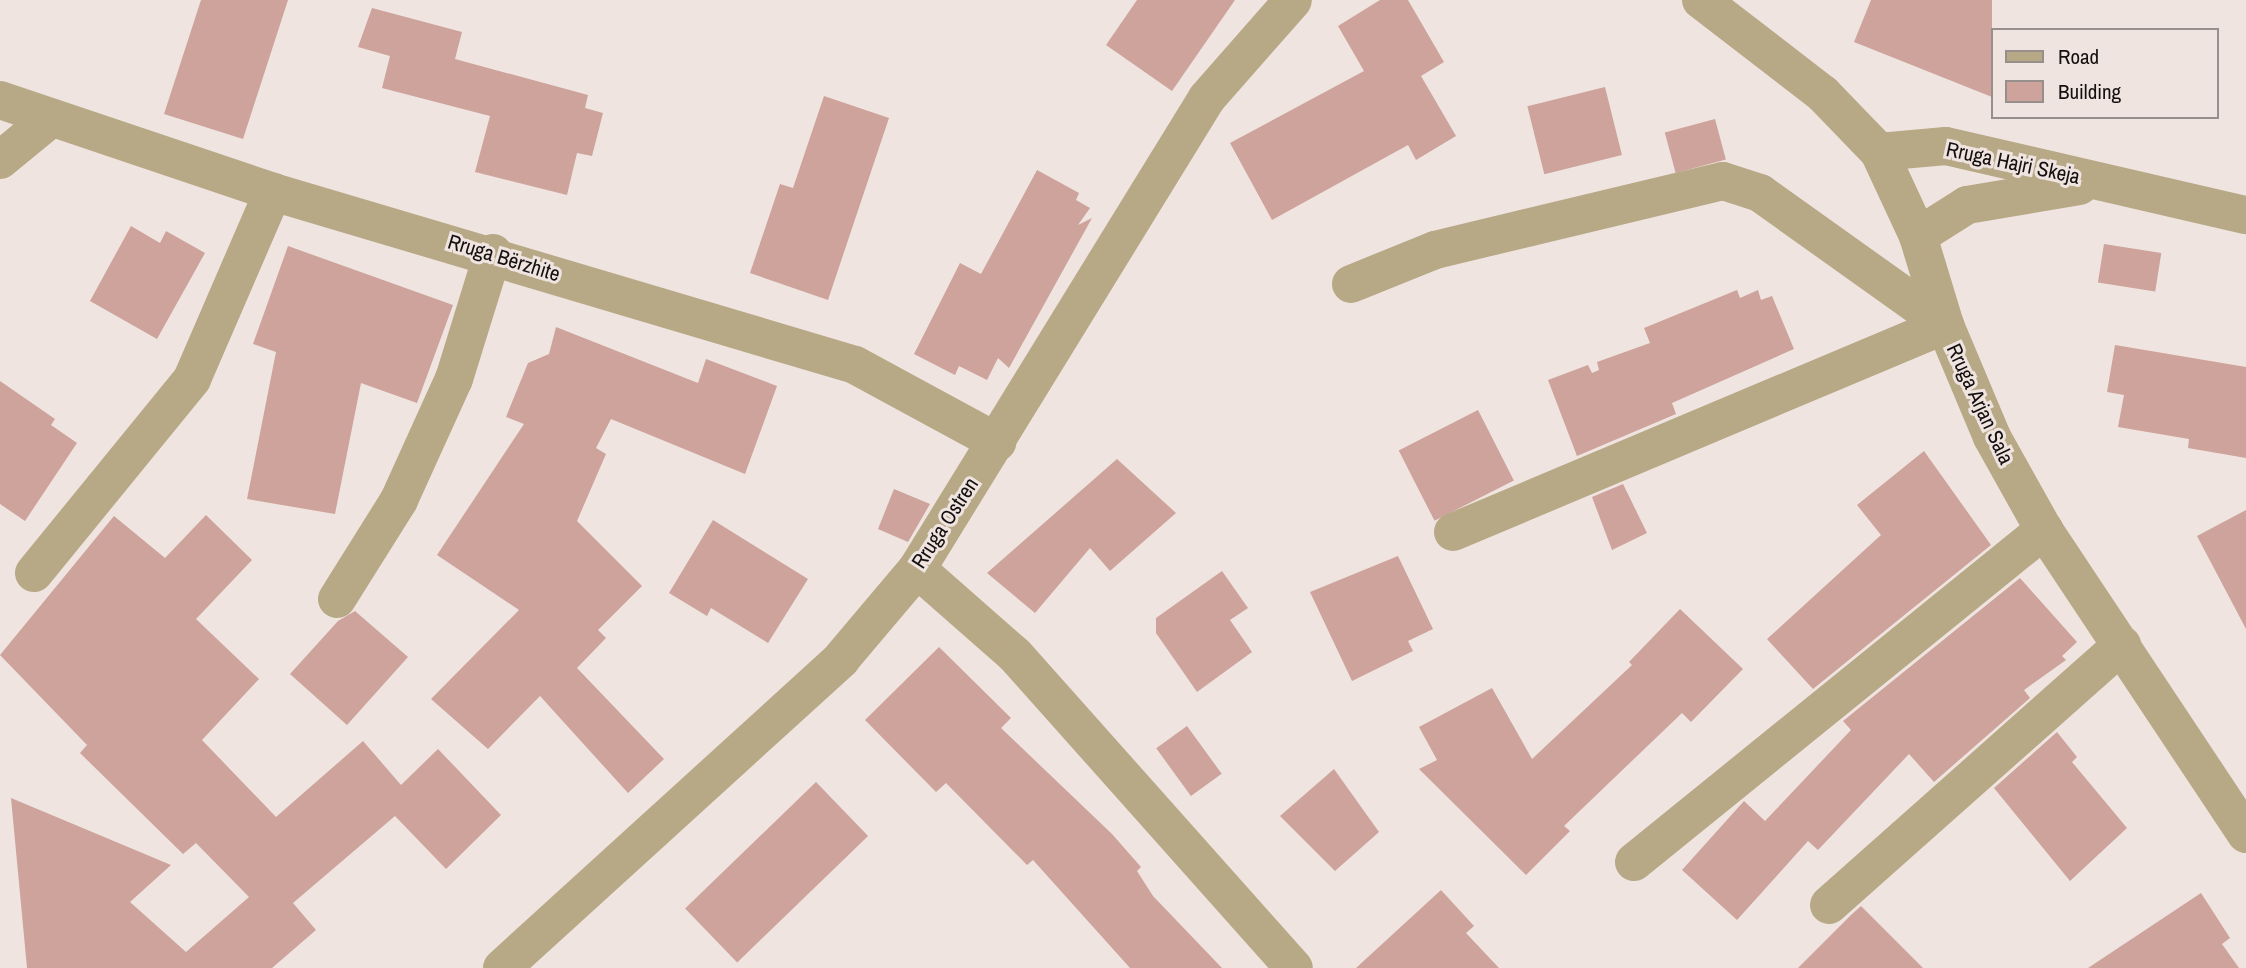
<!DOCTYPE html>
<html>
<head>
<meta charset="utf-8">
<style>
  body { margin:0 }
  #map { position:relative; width:2246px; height:968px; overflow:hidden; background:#efe4e0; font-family:"Archivo Narrow",sans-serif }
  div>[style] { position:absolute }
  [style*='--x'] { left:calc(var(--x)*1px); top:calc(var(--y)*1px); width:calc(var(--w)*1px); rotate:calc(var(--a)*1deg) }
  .building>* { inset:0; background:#cda39b; transform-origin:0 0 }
  .minor>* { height:38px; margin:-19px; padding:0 19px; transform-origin:19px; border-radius:19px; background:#b7a886 }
  .tertiary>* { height:38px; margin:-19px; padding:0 19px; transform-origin:19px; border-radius:19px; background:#b7a886 }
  span { translate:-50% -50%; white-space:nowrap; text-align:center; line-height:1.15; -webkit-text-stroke:6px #efe4e0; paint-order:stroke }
  .street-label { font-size:21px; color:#14100f }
  .legend { position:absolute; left:1991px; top:28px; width:228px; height:91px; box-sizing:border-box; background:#efe4e0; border:2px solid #978f8c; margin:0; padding:9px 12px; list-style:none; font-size:21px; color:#14100f }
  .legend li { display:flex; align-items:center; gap:14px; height:35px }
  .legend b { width:35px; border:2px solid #978f8c }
</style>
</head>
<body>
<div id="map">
  <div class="building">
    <div style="clip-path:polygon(201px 0,288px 0,243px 139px,164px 114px)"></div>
    <div style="clip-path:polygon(1137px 0,1235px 0,1172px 91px,1106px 45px)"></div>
    <div style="clip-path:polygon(1380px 0,1408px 0,1444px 62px,1421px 76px,1456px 136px,1416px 160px,1408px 145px,1272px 220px,1230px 143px,1364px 71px,1338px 26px)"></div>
    <div style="clip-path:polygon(1871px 0,1992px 0,1992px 97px,1854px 42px)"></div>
    <div style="clip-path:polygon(372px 8px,462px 32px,455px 59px,588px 95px,585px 108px,603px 113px,592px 156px,577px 153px,567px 195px,475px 172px,490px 116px,382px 88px,390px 56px,358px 47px)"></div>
    <div style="left:1605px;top:87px;width:70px;height:80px;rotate:76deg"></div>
    <div style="clip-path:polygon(824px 96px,889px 118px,828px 300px,750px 273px,780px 184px,793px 188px)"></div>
    <div style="left:1715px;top:119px;width:42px;height:52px;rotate:75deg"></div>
    <div style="clip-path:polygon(1037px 170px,1079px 193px,1076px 200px,1090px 208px,1078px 225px,1092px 218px,1009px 368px,998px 358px,987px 380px,959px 366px,955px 375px,914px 354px,960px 263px,981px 274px)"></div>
    <div style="clip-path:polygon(131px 226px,160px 243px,166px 231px,205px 253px,157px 339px,90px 301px)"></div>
    <div style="left:2104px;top:244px;width:58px;height:39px;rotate:9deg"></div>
    <div style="clip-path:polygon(288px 246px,453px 305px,417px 403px,361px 383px,335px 514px,247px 499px,276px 352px,253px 344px)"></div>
    <div style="clip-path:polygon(1737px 290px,1740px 298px,1758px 290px,1761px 300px,1772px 296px,1794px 349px,1672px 403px,1676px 414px,1577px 456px,1548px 380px,1588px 365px,1592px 373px,1599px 370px,1597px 362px,1650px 343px,1644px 328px)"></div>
    <div style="clip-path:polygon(556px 327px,698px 383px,706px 359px,777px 386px,745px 474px,611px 419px,596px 448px,606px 454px,577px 521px,642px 586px,598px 630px,606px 638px,577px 668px,664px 759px,628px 793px,540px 696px,488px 749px,431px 699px,519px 610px,437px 555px,524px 424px,506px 417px,528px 363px,549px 354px)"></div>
    <div style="clip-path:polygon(2115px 345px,2246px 367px,2246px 458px,2188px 448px,2189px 439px,2118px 427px,2124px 395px,2107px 392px)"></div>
    <div style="clip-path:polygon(0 381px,55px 419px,51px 425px,77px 443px,25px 521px,0 504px)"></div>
    <div style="left:1478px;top:410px;width:79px;height:89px;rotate:63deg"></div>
    <div style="clip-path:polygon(1924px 451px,1991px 545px,1813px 689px,1767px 639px,1881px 535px,1857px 505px)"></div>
    <div style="clip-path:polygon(1117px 459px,1176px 513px,1110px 571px,1090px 548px,1035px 613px,987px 573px)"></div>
    <div style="clip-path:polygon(1623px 484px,1647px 533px,1612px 550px,1592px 497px)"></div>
    <div style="clip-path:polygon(894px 489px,930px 504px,908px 542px,878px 529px)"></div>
    <div style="clip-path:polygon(2246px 510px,2246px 629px,2197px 536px)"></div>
    <div style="clip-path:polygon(206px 515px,252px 560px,196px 619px,259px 679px,202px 740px,276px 817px,363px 741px,401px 785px,438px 749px,501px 815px,446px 869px,395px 816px,293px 903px,316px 930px,272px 968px,27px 968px,11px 798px,171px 865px,130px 902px,186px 952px,249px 897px,196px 843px,183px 854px,80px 753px,87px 745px,0 655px,114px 516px,165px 558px)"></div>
    <div style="clip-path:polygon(713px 520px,808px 579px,768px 643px,711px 608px,707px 616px,669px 593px)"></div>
    <div style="clip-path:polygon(1398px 556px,1433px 629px,1408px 641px,1413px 651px,1352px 681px,1310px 592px)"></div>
    <div style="clip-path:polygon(1222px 571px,1248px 608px,1230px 620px,1252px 652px,1197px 692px,1156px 633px,1156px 618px)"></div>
    <div style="clip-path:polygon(2020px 578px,2077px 642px,2062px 656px,2066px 660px,2024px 690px,2030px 698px,1934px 782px,1909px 754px,1818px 850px,1808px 841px,1737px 920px,1682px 870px,1744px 801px,1765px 821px,1851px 730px,1843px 721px)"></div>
    <div style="clip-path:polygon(1680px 609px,1743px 669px,1691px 722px,1682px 713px,1564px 826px,1570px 831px,1526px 875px,1419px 769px,1437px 760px,1419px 727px,1492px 688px,1532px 759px,1632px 665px,1629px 662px)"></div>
    <div style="clip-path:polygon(355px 611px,408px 657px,347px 725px,290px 674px,338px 621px)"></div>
    <div style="clip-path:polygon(939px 647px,1011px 718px,1001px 728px,1112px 834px,1141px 867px,1137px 871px,1153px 896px,1222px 968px,1130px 968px,1033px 860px,1027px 865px,946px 783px,936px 792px,865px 720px)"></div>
    <div style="left:1187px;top:726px;width:59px;height:38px;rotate:54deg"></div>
    <div style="clip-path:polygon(2057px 732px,2077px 757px,2072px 762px,2127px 828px,2070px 881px,1994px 788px)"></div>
    <div style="clip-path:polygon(1334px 769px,1379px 832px,1335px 871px,1280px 816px)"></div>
    <div style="left:816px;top:782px;width:75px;height:182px;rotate:46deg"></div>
    <div style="clip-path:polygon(1441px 890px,1474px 926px,1466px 933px,1499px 968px,1356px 968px)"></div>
    <div style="clip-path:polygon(2201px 893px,2230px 938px,2222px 944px,2239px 968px,2088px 968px)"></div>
    <div style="clip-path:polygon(1861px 906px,1923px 968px,1798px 968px,1851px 915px)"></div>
  </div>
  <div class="minor">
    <div style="--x:0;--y:100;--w:288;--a:18.6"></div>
    <div style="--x:273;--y:192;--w:607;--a:16.55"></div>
    <div style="--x:855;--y:365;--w:162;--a:28.5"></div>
    <div style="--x:0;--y:160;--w:65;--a:-39.4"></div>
    <div style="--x:1351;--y:284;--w:91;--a:-22"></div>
    <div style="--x:1435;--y:250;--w:296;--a:-13.5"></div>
    <div style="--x:1723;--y:181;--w:39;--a:18"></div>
    <div style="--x:1760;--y:193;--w:227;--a:35.5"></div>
    <div style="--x:1453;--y:532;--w:534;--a:-22.82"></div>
    <div style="--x:917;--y:569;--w:130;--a:41.3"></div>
    <div style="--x:1015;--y:655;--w:419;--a:48.3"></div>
    <div style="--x:34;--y:573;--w:250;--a:-50.8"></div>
    <div style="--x:192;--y:379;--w:204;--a:-66.6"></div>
    <div style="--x:337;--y:599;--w:117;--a:-57.9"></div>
    <div style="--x:399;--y:500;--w:133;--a:-65.6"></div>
    <div style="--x:454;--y:379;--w:132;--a:-72.8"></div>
    <div style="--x:1634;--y:862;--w:528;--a:-39"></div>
    <div style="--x:1829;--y:905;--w:392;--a:-41.6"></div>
    <div style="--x:502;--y:968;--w:459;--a:-42.3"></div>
    <div style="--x:841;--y:659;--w:118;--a:-49.8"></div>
    <div style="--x:917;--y:569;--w:553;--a:-58.38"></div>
    <div style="--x:1207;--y:98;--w:130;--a:-48.7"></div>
  </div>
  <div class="tertiary">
    <div style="--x:1701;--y:0;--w:154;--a:37.6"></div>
    <div style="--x:1823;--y:94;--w:81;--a:46"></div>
    <div style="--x:1879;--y:152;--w:93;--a:65.1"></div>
    <div style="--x:1918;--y:236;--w:93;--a:73.1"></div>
    <div style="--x:1945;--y:325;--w:121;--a:67.2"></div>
    <div style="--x:1992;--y:437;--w:107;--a:60.8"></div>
    <div style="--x:2044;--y:530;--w:365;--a:56.4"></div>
    <div style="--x:1879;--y:152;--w:67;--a:-5.1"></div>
    <div style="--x:1946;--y:146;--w:308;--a:13"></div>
    <div style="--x:1918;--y:236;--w:58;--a:-32.3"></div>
    <div style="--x:1967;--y:205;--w:114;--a:-9.6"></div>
  </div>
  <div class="street-label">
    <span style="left:2013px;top:163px;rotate:12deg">Rruga Hajri Skeja</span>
    <span style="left:504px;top:258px;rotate:17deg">Rruga Bërzhite</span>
    <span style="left:1980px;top:404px;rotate:65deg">Rruga Arjan Sala</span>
    <span style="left:945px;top:523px;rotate:-57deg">Rruga Ostren</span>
  </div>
  <ul class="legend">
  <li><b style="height:9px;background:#b7a886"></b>Road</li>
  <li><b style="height:19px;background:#cda39b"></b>Building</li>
  </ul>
</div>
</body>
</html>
